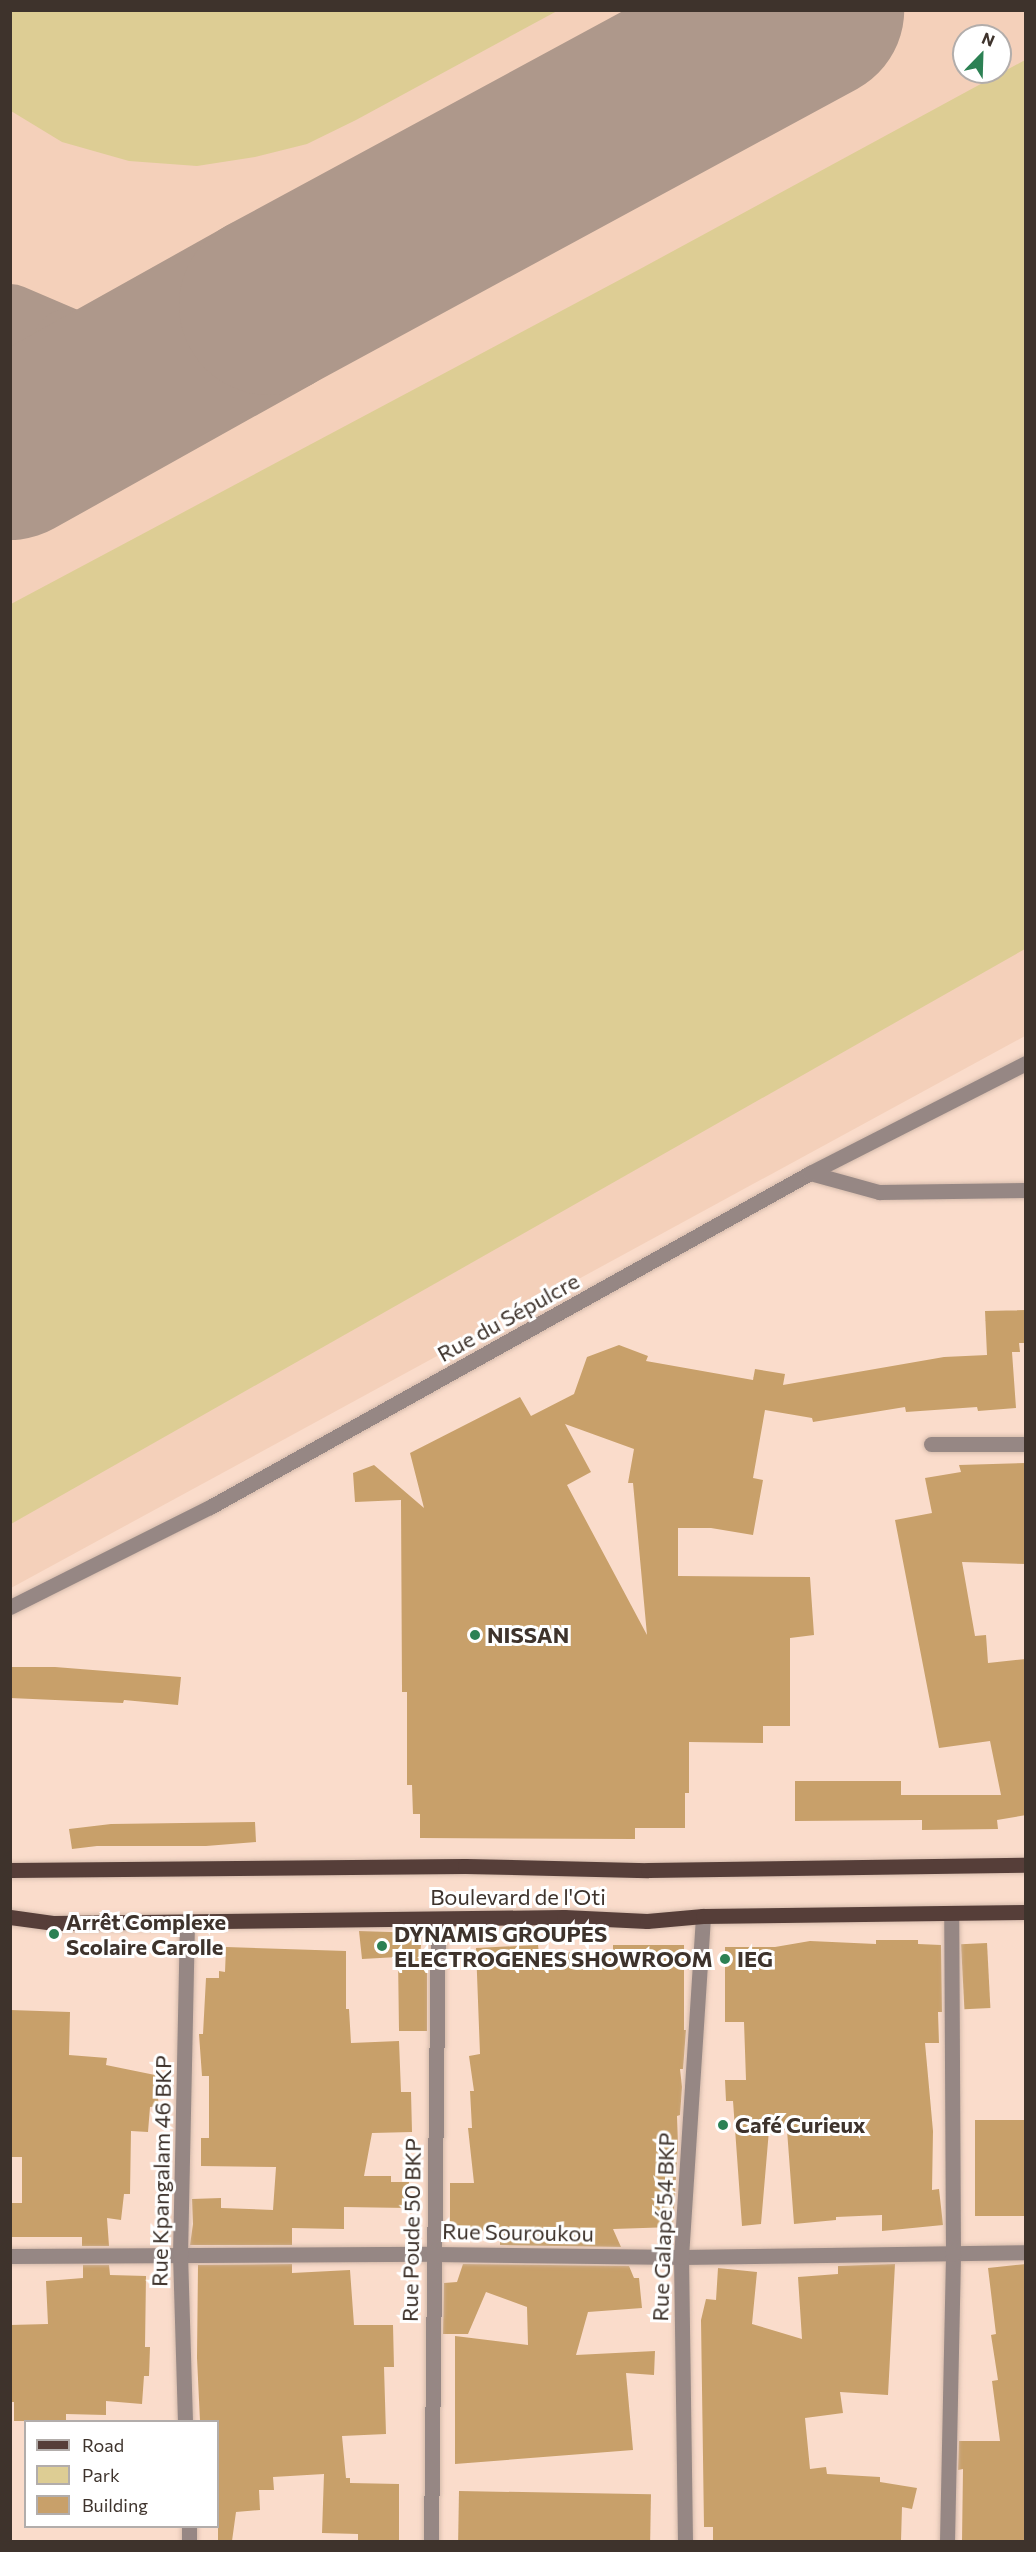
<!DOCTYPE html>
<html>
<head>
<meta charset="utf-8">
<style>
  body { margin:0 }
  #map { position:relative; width:1036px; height:2552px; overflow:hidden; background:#fadccb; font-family:Commissioner,sans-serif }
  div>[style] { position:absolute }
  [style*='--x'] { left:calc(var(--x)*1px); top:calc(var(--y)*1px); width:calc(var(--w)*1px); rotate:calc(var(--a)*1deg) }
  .built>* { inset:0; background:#f4d0ba }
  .green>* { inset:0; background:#ddcd94 }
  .taxiway>* { height:72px; margin:-36px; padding:0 36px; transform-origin:36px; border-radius:36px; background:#ae988b }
  .runway>* { height:180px; margin:-90px; padding:0 90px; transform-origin:90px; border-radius:90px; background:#ae988b }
  .building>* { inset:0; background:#c8a06a; transform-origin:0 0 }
  .roads { filter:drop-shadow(0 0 2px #d4baab) drop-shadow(0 0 2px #d4baab) }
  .minor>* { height:15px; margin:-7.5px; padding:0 7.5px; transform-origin:7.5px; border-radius:7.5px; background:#968784 }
  .major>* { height:15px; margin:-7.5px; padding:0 7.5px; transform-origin:7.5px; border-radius:7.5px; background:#563e39 }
  .dots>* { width:16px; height:16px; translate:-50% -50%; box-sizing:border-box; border:3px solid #fff; border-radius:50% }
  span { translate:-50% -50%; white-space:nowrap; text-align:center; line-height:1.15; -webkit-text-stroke:6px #fff; paint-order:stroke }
  .street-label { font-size:22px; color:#3e332c }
  .poi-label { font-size:22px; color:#3e332c; font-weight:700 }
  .left { translate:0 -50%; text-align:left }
  .frame { position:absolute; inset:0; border:12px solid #3e332c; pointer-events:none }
  .legend { position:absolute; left:24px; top:2420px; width:195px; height:108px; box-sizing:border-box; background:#fff; border:2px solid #b2adab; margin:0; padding:8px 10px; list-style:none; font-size:18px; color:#3e332c }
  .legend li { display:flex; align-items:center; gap:12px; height:30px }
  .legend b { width:30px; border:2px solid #b2adab }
  .north { position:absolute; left:952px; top:24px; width:60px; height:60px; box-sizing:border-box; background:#fff; border:2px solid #b2adab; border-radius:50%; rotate:23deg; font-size:16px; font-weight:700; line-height:24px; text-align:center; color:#3e332c }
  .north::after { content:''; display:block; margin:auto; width:21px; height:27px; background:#2c8154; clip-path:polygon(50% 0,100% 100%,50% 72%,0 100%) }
</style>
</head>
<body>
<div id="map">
  <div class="built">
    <div style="clip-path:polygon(evenodd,11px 11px,1025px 11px,1025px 1036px,11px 1588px,11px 11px,964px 36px,1000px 36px,1000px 72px,964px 72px,964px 36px)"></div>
  </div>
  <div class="green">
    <div style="clip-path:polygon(11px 10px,557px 10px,557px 11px,356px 120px,307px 144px,255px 157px,197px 166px,129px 161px,62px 142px,11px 111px)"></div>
    <div style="clip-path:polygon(1025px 60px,1025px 949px,11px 1524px,11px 604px,640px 269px)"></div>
  </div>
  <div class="taxiway">
    <div style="--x:10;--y:320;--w:63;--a:23.3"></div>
    <div style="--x:68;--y:345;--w:50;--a:6.8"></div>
    <div style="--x:118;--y:351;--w:38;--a:-5"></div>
    <div style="--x:156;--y:348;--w:33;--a:-11"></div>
    <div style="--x:188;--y:342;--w:89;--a:-24.6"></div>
  </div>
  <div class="runway">
    <div style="--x:10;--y:450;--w:297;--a:-29.2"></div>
    <div style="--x:269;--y:305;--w:620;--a:-28.43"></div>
  </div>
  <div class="building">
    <div style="clip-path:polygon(evenodd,1026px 1310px,1026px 1343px,1019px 1343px,1020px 1352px,1012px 1352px,1016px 1408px,978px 1411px,977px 1407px,906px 1412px,905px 1407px,813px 1422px,812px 1418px,765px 1410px,753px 1478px,763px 1480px,753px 1535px,711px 1528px,678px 1528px,678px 1576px,810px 1577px,814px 1635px,790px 1638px,790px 1726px,763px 1726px,763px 1743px,689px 1742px,689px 1793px,685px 1793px,685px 1828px,635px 1828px,635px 1839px,420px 1838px,420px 1814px,413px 1814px,412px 1785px,407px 1785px,407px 1692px,402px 1692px,401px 1500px,355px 1502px,353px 1473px,374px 1465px,424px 1508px,410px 1453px,520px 1397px,531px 1416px,574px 1394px,587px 1357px,619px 1345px,648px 1356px,646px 1361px,753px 1380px,755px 1369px,785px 1374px,783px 1385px,944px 1357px,987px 1355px,985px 1311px,1026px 1310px,565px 1424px,634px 1449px,628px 1483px,633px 1483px,647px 1635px,567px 1485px,591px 1472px,565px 1424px)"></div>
    <div style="clip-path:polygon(1026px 1463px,1026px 1564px,962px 1562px,975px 1636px,986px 1635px,988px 1663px,1026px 1659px,1026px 1815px,997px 1820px,998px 1829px,922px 1830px,922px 1820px,795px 1821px,795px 1781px,901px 1781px,901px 1795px,1001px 1795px,990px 1741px,939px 1748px,895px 1520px,932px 1513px,925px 1478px,961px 1472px,959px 1465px)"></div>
    <div style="clip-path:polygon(10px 1667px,55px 1667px,181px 1677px,178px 1705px,124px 1700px,123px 1703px,10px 1698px)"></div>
    <div style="clip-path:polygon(255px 1822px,256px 1842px,206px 1846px,97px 1846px,72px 1849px,69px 1829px,111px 1824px)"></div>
    <div style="clip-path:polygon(359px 1931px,422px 1933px,420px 1957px,427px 1957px,427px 2031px,399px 2031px,398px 1957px,362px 1959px)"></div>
    <div style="clip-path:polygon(876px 1940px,918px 1940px,918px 1944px,941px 1945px,942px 2012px,938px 2012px,939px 2043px,925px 2043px,933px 2131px,932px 2190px,939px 2189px,943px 2225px,882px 2231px,882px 2215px,836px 2217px,836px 2220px,794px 2224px,787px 2130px,769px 2130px,761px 2224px,742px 2226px,733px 2101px,726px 2101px,725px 2080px,746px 2080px,744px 2022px,725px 2022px,725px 1947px,775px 1947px,810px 1941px,876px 1944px)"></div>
    <div style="left:987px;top:1943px;width:65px;height:26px;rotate:87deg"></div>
    <div style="clip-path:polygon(538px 1945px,539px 1954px,613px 1950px,613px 1945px,684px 1945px,684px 2030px,686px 2030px,683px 2069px,680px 2069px,682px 2087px,680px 2115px,677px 2116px,678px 2144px,673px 2227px,613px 2229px,621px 2247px,500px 2245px,500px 2231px,450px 2230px,450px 2183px,474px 2183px,468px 2128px,472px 2128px,470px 2091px,474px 2091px,469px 2056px,480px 2054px,476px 1948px)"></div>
    <div style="clip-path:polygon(226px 1947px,346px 1951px,346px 2009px,349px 2009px,351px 2043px,399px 2041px,401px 2092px,411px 2092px,412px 2132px,372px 2133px,364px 2176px,391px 2176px,391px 2182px,409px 2182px,408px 2208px,344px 2207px,344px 2229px,292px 2228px,292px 2245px,190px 2245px,193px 2224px,192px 2199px,221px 2198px,221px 2208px,273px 2210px,276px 2167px,201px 2166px,201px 2138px,209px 2138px,209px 2076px,202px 2076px,199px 2034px,203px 2034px,206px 1978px,219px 1978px,219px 1971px,225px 1972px)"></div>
    <div style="clip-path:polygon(10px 2010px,70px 2012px,69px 2055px,107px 2058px,106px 2065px,155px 2075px,159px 2106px,150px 2107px,148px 2132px,131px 2131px,130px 2194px,124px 2194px,121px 2220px,107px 2218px,109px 2246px,82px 2246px,82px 2237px,10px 2237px,10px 2203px,22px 2203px,22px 2157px,10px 2157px)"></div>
    <div style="left:1026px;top:2120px;width:96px;height:51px;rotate:90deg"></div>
    <div style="clip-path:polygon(292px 2264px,292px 2273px,350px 2270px,354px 2325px,393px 2325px,394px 2367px,384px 2367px,386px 2434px,342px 2436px,346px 2478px,350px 2478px,350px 2483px,399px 2484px,399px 2541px,358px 2541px,358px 2534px,322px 2533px,324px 2474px,273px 2477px,274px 2490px,259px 2490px,260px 2510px,236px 2512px,232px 2541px,218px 2541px,218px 2421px,200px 2421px,197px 2358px,198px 2265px)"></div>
    <div style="clip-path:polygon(463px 2264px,629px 2266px,634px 2278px,639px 2278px,642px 2308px,588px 2312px,576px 2355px,655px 2351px,654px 2375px,626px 2373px,633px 2450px,455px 2464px,455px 2336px,528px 2345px,527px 2307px,486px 2292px,468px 2334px,443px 2334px,444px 2283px,457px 2282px)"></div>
    <div style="clip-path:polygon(895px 2264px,888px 2395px,840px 2392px,843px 2413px,805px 2418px,810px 2469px,826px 2467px,827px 2474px,880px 2477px,880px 2482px,917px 2488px,912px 2509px,902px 2507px,901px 2541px,713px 2541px,713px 2527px,704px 2527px,701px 2320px,706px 2299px,716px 2300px,718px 2268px,757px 2272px,752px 2324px,802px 2339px,798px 2277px,838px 2274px,838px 2266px)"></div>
    <div style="clip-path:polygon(1026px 2264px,1026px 2541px,962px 2541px,963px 2469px,958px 2470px,959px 2441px,1000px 2441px,992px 2381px,998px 2380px,991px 2335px,996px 2334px,988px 2268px)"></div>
    <div style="clip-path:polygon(83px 2265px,109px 2265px,110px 2275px,146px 2276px,145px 2347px,150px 2347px,149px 2376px,144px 2376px,142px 2404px,106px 2401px,106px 2415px,66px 2414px,66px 2421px,14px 2421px,14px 2402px,10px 2402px,10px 2325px,48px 2324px,46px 2281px,83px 2278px)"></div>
    <div style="left:459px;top:2491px;width:192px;height:50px;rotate:1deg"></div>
  </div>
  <div class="roads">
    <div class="minor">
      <div style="--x:810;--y:1173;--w:72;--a:15.4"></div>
      <div style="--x:879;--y:1192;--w:147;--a:-0.8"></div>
      <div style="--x:931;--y:1444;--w:95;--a:0"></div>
      <div style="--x:10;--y:1607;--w:224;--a:-26.6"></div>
      <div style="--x:210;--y:1507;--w:687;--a:-29.1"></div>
      <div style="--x:810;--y:1173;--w:242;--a:-27"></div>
      <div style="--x:10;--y:2256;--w:423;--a:-0.3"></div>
      <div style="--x:433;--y:2254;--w:248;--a:0.7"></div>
      <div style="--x:681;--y:2257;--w:345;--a:-0.8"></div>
      <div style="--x:185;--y:2422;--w:167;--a:-91.7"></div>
      <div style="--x:180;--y:2255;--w:334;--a:-88.8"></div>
      <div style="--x:189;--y:2526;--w:16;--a:90"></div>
      <div style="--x:431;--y:2542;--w:623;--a:-89.36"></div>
      <div style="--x:685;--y:2542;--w:285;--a:-90.8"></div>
      <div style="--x:681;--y:2257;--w:342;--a:-86.3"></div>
      <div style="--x:947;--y:2542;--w:288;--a:-88.8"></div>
      <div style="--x:953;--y:2254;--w:340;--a:-90.3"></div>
    </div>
    <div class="major">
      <div style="--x:10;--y:1870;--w:455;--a:-0.5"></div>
      <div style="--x:465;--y:1866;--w:183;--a:1.3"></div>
      <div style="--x:648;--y:1870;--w:378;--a:-0.8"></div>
      <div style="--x:10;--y:1917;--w:43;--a:7.9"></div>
      <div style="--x:53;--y:1923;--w:511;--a:-0.67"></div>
      <div style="--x:564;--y:1917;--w:83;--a:2.8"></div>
      <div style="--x:647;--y:1921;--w:56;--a:-5.1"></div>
      <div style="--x:703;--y:1916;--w:323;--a:-0.7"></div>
    </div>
  </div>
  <div class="dots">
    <div style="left:475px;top:1635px;background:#2c8154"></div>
    <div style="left:54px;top:1934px;background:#2c8154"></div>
    <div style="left:382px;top:1946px;background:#2c8154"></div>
    <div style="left:725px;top:1959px;background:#2c8154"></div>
    <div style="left:723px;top:2125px;background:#2c8154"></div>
  </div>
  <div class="street-label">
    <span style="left:508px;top:1317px;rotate:-29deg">Rue du Sépulcre</span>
    <span style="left:518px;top:1897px">Boulevard de l'Oti</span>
    <span style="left:161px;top:2171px;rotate:-89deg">Rue Kpangalam 46 BKP</span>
    <span style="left:663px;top:2227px;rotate:-88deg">Rue Galapé 54 BKP</span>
    <span style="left:411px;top:2230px;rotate:-89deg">Rue Poude 50 BKP</span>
    <span style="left:518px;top:2232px;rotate:1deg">Rue Souroukou</span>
  </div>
  <div class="poi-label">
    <span class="left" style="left:487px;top:1635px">NISSAN</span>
    <span class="left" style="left:66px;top:1934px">Arrêt Complexe<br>Scolaire Carolle</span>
    <span class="left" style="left:394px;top:1946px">DYNAMIS GROUPES<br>ELECTROGENES SHOWROOM</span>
    <span class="left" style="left:737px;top:1959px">IEG</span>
    <span class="left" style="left:735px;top:2125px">Café Curieux</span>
  </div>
  <div class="frame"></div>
  <ul class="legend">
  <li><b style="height:8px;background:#563e39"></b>Road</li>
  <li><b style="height:16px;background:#ddcd94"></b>Park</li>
  <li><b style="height:16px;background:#c8a06a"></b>Building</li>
  </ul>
  <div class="north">N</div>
</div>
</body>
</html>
